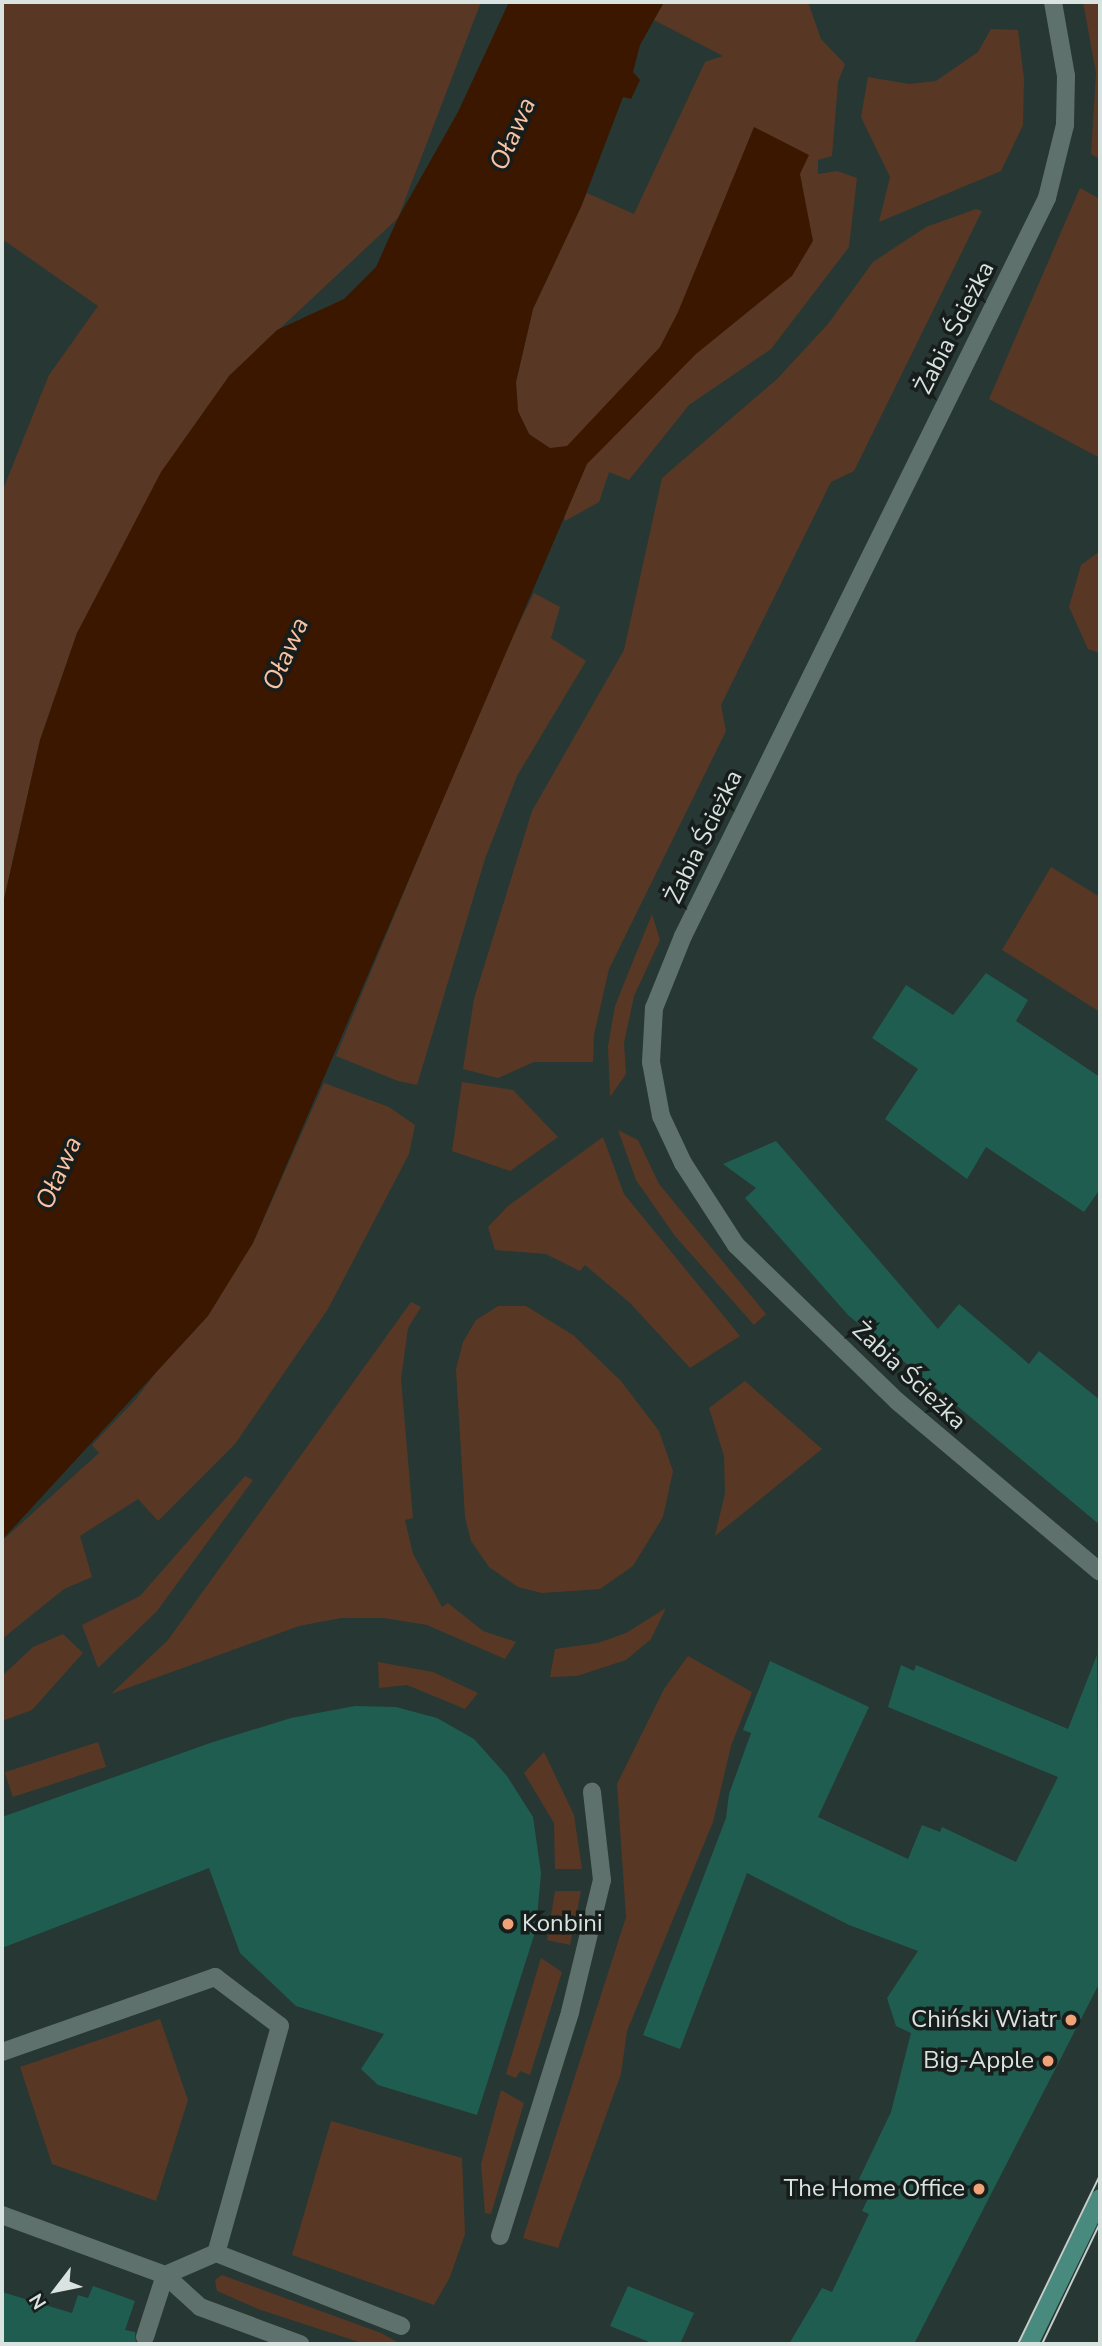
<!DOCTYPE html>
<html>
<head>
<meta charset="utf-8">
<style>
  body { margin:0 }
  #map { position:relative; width:1102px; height:2346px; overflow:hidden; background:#273733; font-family:"Nunito Sans",sans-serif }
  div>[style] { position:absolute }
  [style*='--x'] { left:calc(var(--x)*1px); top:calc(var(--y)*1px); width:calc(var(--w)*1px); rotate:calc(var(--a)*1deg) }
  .green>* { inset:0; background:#583825; transform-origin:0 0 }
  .water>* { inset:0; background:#3b1700 }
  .building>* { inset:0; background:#1f5d51 }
  .street>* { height:18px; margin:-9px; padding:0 9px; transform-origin:9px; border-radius:9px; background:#5f716c }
  .secondary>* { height:18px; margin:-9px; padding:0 9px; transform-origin:9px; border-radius:9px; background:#488a7e }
  .tram>* { height:2px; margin:-1px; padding:0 1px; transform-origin:1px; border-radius:1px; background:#c3cecb }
  .dots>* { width:19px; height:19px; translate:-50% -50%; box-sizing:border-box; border:4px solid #161d1b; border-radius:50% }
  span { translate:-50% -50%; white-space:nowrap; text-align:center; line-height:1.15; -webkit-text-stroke:7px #161d1b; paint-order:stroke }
  .street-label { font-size:24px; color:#d9e3e0 }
  .poi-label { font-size:24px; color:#d9e3e0 }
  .left { translate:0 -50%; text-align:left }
  .right { translate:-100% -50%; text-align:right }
  .water-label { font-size:26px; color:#fac2a2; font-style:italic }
  .frame { position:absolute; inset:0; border:4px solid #d9e3e0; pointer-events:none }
  .north { position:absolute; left:21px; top:2255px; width:70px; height:70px; -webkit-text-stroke:5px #161d1b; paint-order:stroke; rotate:238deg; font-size:19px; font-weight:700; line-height:28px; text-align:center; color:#d9e3e0 }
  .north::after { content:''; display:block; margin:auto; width:24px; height:32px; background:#d9e3e0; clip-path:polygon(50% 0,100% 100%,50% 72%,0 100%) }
</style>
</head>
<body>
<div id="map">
  <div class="green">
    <div style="clip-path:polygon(2px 2px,481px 2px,398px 218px,229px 376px,77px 633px,40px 740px,2px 908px,2px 492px,49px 375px,98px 306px,2px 239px)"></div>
    <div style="clip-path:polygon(664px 2px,808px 2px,821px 39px,845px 64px,838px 82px,832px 156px,818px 160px,818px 174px,837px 171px,857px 178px,849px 247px,771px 349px,689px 405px,629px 480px,609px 472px,599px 502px,565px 521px,556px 471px,529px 434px,518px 411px,516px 382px,533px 309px,587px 193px,634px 214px,705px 62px,723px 56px,654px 20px)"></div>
    <div style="clip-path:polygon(1083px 2px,1100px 2px,1100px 159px,1091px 154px,1096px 73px)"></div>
    <div style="clip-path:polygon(991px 29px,1018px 30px,1024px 79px,1023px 125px,1001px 171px,879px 222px,890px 177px,861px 117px,868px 77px,909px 84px,936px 81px,978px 52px)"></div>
    <div style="clip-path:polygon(1080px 188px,1100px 199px,1100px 458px,989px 399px)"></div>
    <div style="clip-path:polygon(976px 209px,982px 211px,854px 471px,831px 482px,721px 705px,726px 731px,609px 969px,594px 1035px,593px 1062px,534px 1062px,498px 1078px,463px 1069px,474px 999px,532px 811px,624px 650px,662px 478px,777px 379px,828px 324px,873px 262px,926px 227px)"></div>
    <div style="clip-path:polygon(1100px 551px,1100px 653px,1088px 649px,1069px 607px,1081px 565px)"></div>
    <div style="clip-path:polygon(534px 593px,560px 607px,551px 638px,586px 661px,517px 776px,485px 859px,417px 1085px,398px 1081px,336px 1056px,497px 668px)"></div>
    <div style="clip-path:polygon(1051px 867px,1100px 897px,1100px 1012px,1002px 950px)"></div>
    <div style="clip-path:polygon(652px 914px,660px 940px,634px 996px,624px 1043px,626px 1074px,610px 1097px,608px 1046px,615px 1006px)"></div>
    <div style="clip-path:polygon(462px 1082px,513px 1090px,558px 1137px,510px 1171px,452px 1151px)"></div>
    <div style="clip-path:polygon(324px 1083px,389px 1107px,415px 1125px,409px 1154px,328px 1309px,235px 1444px,158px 1521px,138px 1499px,80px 1536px,92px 1577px,64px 1589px,2px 1639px,2px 1541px,99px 1453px,92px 1445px,136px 1399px,253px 1243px)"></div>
    <div style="clip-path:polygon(618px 1130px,638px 1140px,659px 1184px,766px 1314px,754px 1325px,675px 1236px,636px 1180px)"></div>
    <div style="clip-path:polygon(603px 1137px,624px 1194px,740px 1336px,690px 1368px,630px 1303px,585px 1265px,580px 1271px,546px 1254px,495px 1250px,488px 1227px,508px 1206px)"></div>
    <div style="clip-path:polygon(411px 1302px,421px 1307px,408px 1328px,401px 1379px,413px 1518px,405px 1520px,413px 1554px,442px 1607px,448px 1603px,483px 1631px,516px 1642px,505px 1659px,427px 1625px,384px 1618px,341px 1618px,299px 1626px,111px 1694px,168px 1640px)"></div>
    <div style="clip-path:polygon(498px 1306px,526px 1306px,573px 1335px,621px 1381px,659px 1431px,673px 1471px,663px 1517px,633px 1566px,600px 1589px,542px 1593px,518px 1587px,489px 1567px,471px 1541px,465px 1517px,456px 1369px,463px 1342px,476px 1320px)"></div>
    <div style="clip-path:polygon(745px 1381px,822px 1449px,715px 1536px,725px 1493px,724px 1456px,709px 1408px)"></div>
    <div style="clip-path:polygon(245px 1476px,253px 1480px,157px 1611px,98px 1668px,82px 1625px,140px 1596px)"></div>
    <div style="clip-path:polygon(666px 1608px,651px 1639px,626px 1660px,577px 1676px,550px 1677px,555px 1649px,598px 1643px,626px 1633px)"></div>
    <div style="clip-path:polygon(63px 1634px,83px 1653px,32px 1710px,2px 1721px,2px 1676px,33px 1647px)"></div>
    <div style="clip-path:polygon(688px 1656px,752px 1692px,731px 1746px,713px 1822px,627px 2031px,621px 2074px,558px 2248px,523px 2238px,626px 1917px,617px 1784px,664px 1689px)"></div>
    <div style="clip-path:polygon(378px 1662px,433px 1672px,478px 1693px,465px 1709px,407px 1685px,379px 1688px)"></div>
    <div style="left:98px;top:1742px;width:26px;height:98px;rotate:72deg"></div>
    <div style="clip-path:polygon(544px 1752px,574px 1815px,582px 1869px,555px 1869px,554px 1823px,524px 1773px)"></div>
    <div style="clip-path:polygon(555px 1891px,581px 1891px,570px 1945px,547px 1940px)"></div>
    <div style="clip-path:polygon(541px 1958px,562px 1972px,530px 2075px,520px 2071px,516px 2078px,506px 2074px)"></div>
    <div style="clip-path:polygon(160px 2019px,188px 2100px,156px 2201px,52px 2164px,20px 2067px)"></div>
    <div style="clip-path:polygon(501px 2090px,524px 2103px,491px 2214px,485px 2213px,481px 2164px)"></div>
    <div style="clip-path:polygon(331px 2121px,462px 2158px,465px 2234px,450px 2277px,434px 2305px,292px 2255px)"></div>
    <div style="clip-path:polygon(222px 2275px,381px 2333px,401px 2344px,365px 2344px,258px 2309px,217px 2291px,215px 2280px)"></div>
  </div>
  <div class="water">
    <div style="clip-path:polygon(509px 2px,664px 2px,640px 45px,633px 72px,640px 80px,631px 99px,623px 97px,581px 207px,533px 309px,516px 382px,518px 411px,529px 434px,550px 448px,567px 446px,660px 347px,678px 312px,754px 127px,809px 155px,800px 174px,813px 241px,792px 276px,696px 354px,587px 464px,253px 1243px,208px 1316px,2px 1540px,2px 908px,40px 740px,77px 633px,161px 472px,229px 376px,277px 330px,344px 299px,376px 267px,398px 218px,458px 112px)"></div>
  </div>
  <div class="building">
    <div style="clip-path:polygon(986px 973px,1028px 1000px,1016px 1021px,1100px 1077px,1100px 1189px,1084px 1212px,986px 1147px,967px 1179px,885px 1119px,918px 1069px,872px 1038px,906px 985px,953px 1015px)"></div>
    <div style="clip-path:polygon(776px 1141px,938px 1329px,959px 1304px,1029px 1364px,1039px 1351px,1100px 1400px,1100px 1525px,848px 1315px,745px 1198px,756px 1188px,723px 1164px)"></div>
    <div style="clip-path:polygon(1097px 1655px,1100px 1982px,914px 2344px,789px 2344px,822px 2288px,832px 2292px,869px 2214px,862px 2211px,874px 2186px,859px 2179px,891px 2112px,911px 2033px,896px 2026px,887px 1998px,918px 1951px,849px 1925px,747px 1873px,680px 2049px,643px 2035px,726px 1818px,729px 1794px,751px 1733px,743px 1730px,770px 1661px,869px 1707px,818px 1817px,908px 1859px,922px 1825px,940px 1832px,942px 1827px,1016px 1862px,1058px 1777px,888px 1707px,901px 1665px,914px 1671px,916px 1665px,1068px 1729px)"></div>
    <div style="clip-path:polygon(355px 1706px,396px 1707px,437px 1718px,474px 1739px,507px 1776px,533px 1817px,541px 1873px,536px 1929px,477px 2115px,378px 2085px,361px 2069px,384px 2034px,296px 2006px,240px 1953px,209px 1868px,2px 1948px,2px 1817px,213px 1742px,291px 1718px)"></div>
    <div style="clip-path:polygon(93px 2286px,135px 2301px,125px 2330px,135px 2332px,136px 2344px,2px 2344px,2px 2292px,72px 2313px,78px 2295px,88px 2298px)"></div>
    <div style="clip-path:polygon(628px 2286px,694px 2313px,680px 2344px,654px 2344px,610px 2326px)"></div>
  </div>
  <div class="street">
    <div style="--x:1053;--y:2;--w:75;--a:80"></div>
    <div style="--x:1066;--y:76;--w:49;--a:91.2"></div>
    <div style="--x:1065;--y:125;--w:75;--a:103.9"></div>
    <div style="--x:1047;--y:198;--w:823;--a:116.25"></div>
    <div style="--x:683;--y:936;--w:78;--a:111.9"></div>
    <div style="--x:654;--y:1008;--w:54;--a:93.2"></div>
    <div style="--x:651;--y:1062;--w:55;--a:79.5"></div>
    <div style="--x:661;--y:1116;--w:52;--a:64.9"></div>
    <div style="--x:683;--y:1163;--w:98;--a:57.1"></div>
    <div style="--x:736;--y:1245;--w:224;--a:44.1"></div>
    <div style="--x:897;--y:1401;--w:265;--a:40.1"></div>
    <div style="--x:2;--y:2052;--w:226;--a:-19.4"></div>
    <div style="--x:215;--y:1977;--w:81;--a:37"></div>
    <div style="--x:280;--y:2026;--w:236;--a:105.7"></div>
    <div style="--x:216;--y:2253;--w:56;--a:156.7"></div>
    <div style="--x:165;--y:2275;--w:174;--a:-159.8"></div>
    <div style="--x:500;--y:2236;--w:235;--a:-72.6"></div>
    <div style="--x:570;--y:2012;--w:136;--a:-76.4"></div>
    <div style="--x:602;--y:1880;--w:89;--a:-96.5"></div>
    <div style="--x:216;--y:2253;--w:199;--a:21.5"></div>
    <div style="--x:145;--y:2337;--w:65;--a:-72.1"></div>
    <div style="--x:165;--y:2275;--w:47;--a:42.4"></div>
    <div style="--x:200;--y:2307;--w:107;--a:20.3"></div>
  </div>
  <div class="secondary">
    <div style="--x:1029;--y:2344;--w:162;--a:-64.1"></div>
  </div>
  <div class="tram">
    <div style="--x:1018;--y:2344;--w:188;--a:-64.1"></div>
    <div style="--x:1042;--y:2344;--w:134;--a:-64.4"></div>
  </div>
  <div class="dots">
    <div style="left:508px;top:1924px;background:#efa377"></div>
    <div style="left:1071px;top:2020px;background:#efa377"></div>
    <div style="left:1048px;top:2061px;background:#efa377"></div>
    <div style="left:979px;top:2189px;background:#efa377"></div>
  </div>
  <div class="street-label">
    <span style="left:955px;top:328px;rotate:-63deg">Żabia Ścieżka</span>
    <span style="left:704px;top:837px;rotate:-64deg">Żabia Ścieżka</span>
    <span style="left:909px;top:1376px;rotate:43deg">Żabia Ścieżka</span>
  </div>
  <div class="poi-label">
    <span class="left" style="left:522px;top:1924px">Konbini</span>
    <span class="right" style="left:1057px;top:2020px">Chiński Wiatr</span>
    <span class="right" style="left:1034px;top:2061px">Big-Apple</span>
    <span class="right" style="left:965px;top:2189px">The Home Office</span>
  </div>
  <div class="water-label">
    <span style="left:513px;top:134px;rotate:-66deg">Oława</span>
    <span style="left:286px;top:654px;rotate:-66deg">Oława</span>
    <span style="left:59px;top:1173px;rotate:-66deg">Oława</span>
  </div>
  <div class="frame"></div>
  <div class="north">N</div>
</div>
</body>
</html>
